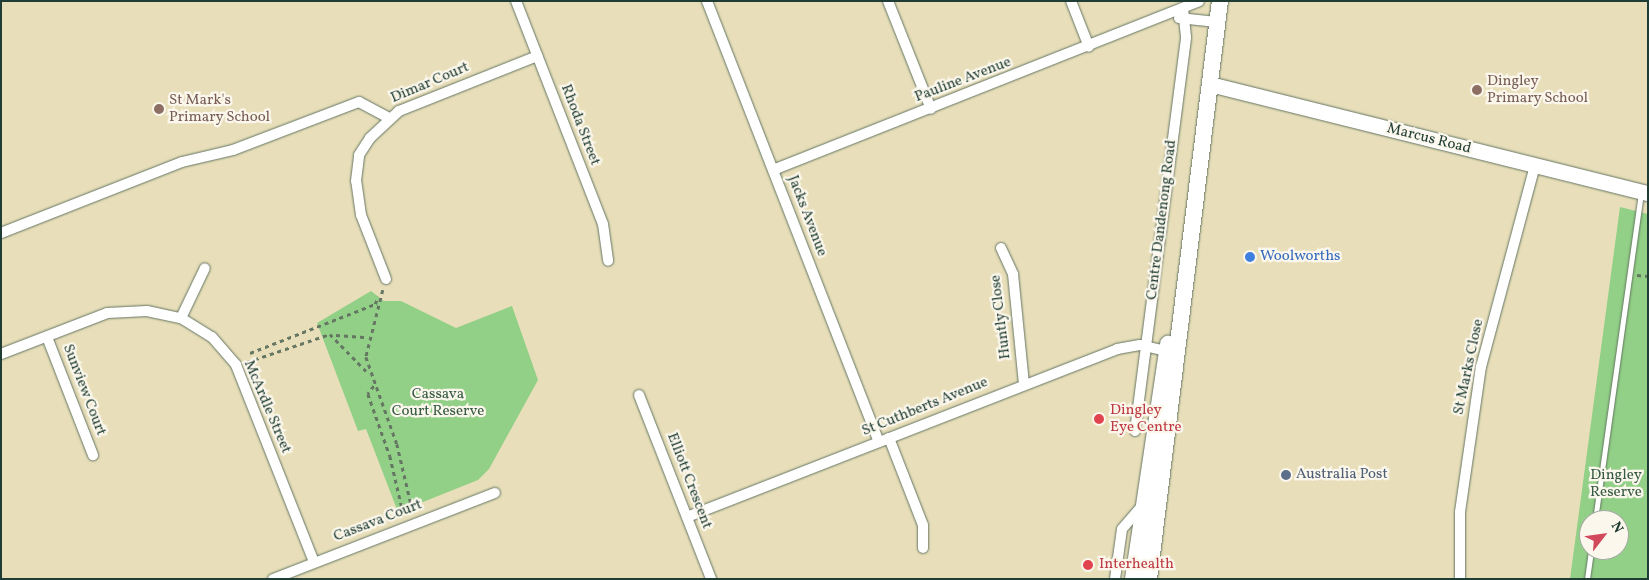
<!DOCTYPE html>
<html>
<head>
<meta charset="utf-8">
<style>
  body { margin:0 }
  #map { position:relative; width:1649px; height:580px; overflow:hidden; background:#e8dfba; font-family:Vollkorn,serif }
  div>[style] { position:absolute }
  [style*='--x'] { left:calc(var(--x)*1px); top:calc(var(--y)*1px); width:calc(var(--w)*1px); rotate:calc(var(--a)*1deg) }
  .green>* { inset:0; background:#91d086 }
  .path>* { height:2.5px; margin-top:-1.25px; transform-origin:0; background:repeating-linear-gradient(90deg,#657663 0 4px,transparent 0 8px) }
  .roads { filter:drop-shadow(0 0 1px #657663) drop-shadow(0 0 1px #657663) }
  .lane>* { height:5px; margin:-2.5px; padding:0 2.5px; transform-origin:2.5px; border-radius:2.5px; background:#fff }
  .street>* { height:10px; margin:-5px; padding:0 5px; transform-origin:5px; border-radius:5px; background:#fff }
  .secondary>* { height:15px; margin:-7.5px; padding:0 7.5px; transform-origin:7.5px; border-radius:7.5px; background:#fff }
  .primary>* { height:16px; margin:-8px; padding:0 8px; transform-origin:8px; border-radius:8px; background:#fff }
  .dots>* { width:14px; height:14px; translate:-50% -50%; box-sizing:border-box; border:2px solid #fbf7ec; border-radius:50% }
  span { translate:-50% -50%; white-space:nowrap; text-align:center; line-height:1.15; -webkit-text-stroke:4.5px #fbf7ec; paint-order:stroke }
  .street-label { font-size:15px; color:#1f3d34 }
  .education-label { font-size:15px; color:#785e54 }
  .left { translate:0 -50%; text-align:left }
  .shop-label { font-size:15px; color:#366cbe }
  .park-label { font-size:15px; color:#365a44 }
  .health-label { font-size:15px; color:#be3a42 }
  .service-label { font-size:15px; color:#4e5e75 }
  .frame { position:absolute; inset:0; border:2px solid #1f3d34; pointer-events:none }
  .north { position:absolute; left:1579px; top:510px; width:50px; height:50px; box-sizing:border-box; background:#fbf7ec; border:1px solid #a3ada2; border-radius:50%; rotate:60deg; font-size:14px; font-weight:700; line-height:20px; text-align:center; color:#1f3d34 }
  .north::after { content:''; display:block; margin:auto; width:18px; height:22px; background:#d1495b; clip-path:polygon(50% 0,100% 100%,50% 72%,0 100%) }
</style>
</head>
<body>
<div id="map">
  <div class="green">
    <div style="clip-path:polygon(evenodd,1620px 207px,1648px 214px,1648px 579px,1570px 579px,1620px 207px,1589px 520px,1619px 520px,1619px 550px,1589px 550px,1589px 520px)"></div>
    <div style="clip-path:polygon(371px 291px,384px 301px,401px 301px,456px 328px,512px 306px,538px 380px,489px 469px,478px 480px,398px 512px,366px 429px,358px 431px,317px 323px)"></div>
  </div>
  <div class="path">
    <div style="--x:1637;--y:275;--w:11;--a:5"></div>
    <div style="--x:383;--y:290;--w:69;--a:104.2"></div>
    <div style="--x:366;--y:357;--w:92;--a:70.4"></div>
    <div style="--x:397;--y:444;--w:70;--a:76.8"></div>
    <div style="--x:336;--y:335;--w:31;--a:4"></div>
    <div style="--x:250;--y:353;--w:134;--a:-21.4"></div>
    <div style="--x:375;--y:304;--w:8;--a:-67"></div>
    <div style="--x:247;--y:362;--w:88;--a:-18.6"></div>
    <div style="--x:330;--y:334;--w:56;--a:45.7"></div>
    <div style="--x:374;--y:386;--w:10;--a:127"></div>
    <div style="--x:368;--y:394;--w:66;--a:70.5"></div>
    <div style="--x:390;--y:456;--w:57;--a:76.9"></div>
  </div>
  <div class="roads">
    <div class="lane">
      <div style="--x:1595;--y:520;--w:331;--a:-82"></div>
      <div style="--x:1587;--y:579;--w:29;--a:-82"></div>
    </div>
    <div class="street">
      <div style="--x:516;--y:1;--w:239;--a:68.7"></div>
      <div style="--x:603;--y:224;--w:37;--a:82"></div>
      <div style="--x:707;--y:1;--w:473;--a:68.7"></div>
      <div style="--x:888;--y:1;--w:116;--a:68.3"></div>
      <div style="--x:1071;--y:1;--w:49;--a:68.6"></div>
      <div style="--x:1179;--y:18;--w:38;--a:6"></div>
      <div style="--x:773;--y:170;--w:458;--a:-21.6"></div>
      <div style="--x:1;--y:233;--w:194;--a:-21.4"></div>
      <div style="--x:182;--y:162;--w:52;--a:-13.2"></div>
      <div style="--x:233;--y:150;--w:135;--a:-20.9"></div>
      <div style="--x:359;--y:102;--w:34;--a:28"></div>
      <div style="--x:1001;--y:248;--w:29;--a:65"></div>
      <div style="--x:1013;--y:274;--w:111;--a:84.3"></div>
      <div style="--x:386;--y:279;--w:69;--a:-111.3"></div>
      <div style="--x:361;--y:215;--w:34;--a:-98"></div>
      <div style="--x:356;--y:181;--w:26;--a:-83"></div>
      <div style="--x:359;--y:155;--w:20;--a:-57"></div>
      <div style="--x:370;--y:138;--w:40;--a:-43"></div>
      <div style="--x:399;--y:111;--w:149;--a:-21.7"></div>
      <div style="--x:181;--y:318;--w:55;--a:-64.4"></div>
      <div style="--x:47;--y:337;--w:127;--a:68.7"></div>
      <div style="--x:1;--y:354;--w:114;--a:-21.1"></div>
      <div style="--x:107;--y:313;--w:40;--a:-2.9"></div>
      <div style="--x:147;--y:311;--w:35;--a:12"></div>
      <div style="--x:181;--y:318;--w:36;--a:32"></div>
      <div style="--x:212;--y:337;--w:37;--a:49"></div>
      <div style="--x:236;--y:365;--w:212;--a:68.4"></div>
      <div style="--x:639;--y:395;--w:198;--a:68.6"></div>
      <div style="--x:1135;--y:431;--w:397;--a:-82.6"></div>
      <div style="--x:1186;--y:37;--w:29;--a:-96"></div>
      <div style="--x:889;--y:438;--w:93;--a:68.7"></div>
      <div style="--x:923;--y:525;--w:23;--a:90"></div>
      <div style="--x:687;--y:517;--w:462;--a:-21.3"></div>
      <div style="--x:1117;--y:349;--w:23;--a:-10"></div>
      <div style="--x:1140;--y:345;--w:31;--a:13"></div>
      <div style="--x:273;--y:579;--w:238;--a:-21.2"></div>
      <div style="--x:1115;--y:579;--w:50;--a:-82"></div>
      <div style="--x:1122;--y:529;--w:30;--a:-49"></div>
      <div style="--x:1460;--y:579;--w:67;--a:-90"></div>
      <div style="--x:1460;--y:512;--w:147;--a:-81.8"></div>
      <div style="--x:1481;--y:367;--w:209;--a:-75"></div>
    </div>
    <div class="secondary">
      <div style="--x:1210;--y:84;--w:451;--a:14"></div>
    </div>
    <div class="primary">
      <div style="--x:1133;--y:579;--w:238;--a:-81.5"></div>
      <div style="--x:1149;--y:579;--w:582;--a:-83"></div>
    </div>
  </div>
  <div class="dots">
    <div style="left:1477px;top:90px;background:#8d6e63"></div>
    <div style="left:159px;top:109px;background:#8d6e63"></div>
    <div style="left:1250px;top:257px;background:#3f7fe0"></div>
    <div style="left:1099px;top:419px;background:#e0444e"></div>
    <div style="left:1286px;top:475px;background:#5c6f8a"></div>
    <div style="left:1088px;top:565px;background:#e0444e"></div>
  </div>
  <div class="street-label">
    <span style="left:963px;top:80px;rotate:-21deg">Pauline Avenue</span>
    <span style="left:430px;top:83px;rotate:-23deg">Dimar Court</span>
    <span style="left:580px;top:125px;rotate:69deg">Rhoda Street</span>
    <span style="left:1429px;top:139px;rotate:14deg">Marcus Road</span>
    <span style="left:807px;top:216px;rotate:69deg">Jacks Avenue</span>
    <span style="left:1162px;top:220px;rotate:-83deg">Centre Dandenong Road</span>
    <span style="left:1001px;top:317px;rotate:-97deg">Huntly Close</span>
    <span style="left:1469px;top:367px;rotate:-78deg">St Marks Close</span>
    <span style="left:84px;top:390px;rotate:69deg">Sunview Court</span>
    <span style="left:267px;top:407px;rotate:67deg">McArdle Street</span>
    <span style="left:925px;top:407px;rotate:-22deg">St Cuthberts Avenue</span>
    <span style="left:689px;top:481px;rotate:69deg">Elliott Crescent</span>
    <span style="left:378px;top:521px;rotate:-21deg">Cassava Court</span>
  </div>
  <div class="education-label">
    <span class="left" style="left:1487px;top:90px">Dingley<br>Primary School</span>
    <span class="left" style="left:169px;top:109px">St Mark's<br>Primary School</span>
  </div>
  <div class="shop-label">
    <span class="left" style="left:1260px;top:257px">Woolworths</span>
  </div>
  <div class="park-label">
    <span style="left:438px;top:403px">Cassava<br>Court Reserve</span>
    <span style="left:1616px;top:484px">Dingley<br>Reserve</span>
  </div>
  <div class="health-label">
    <span class="left" style="left:1110px;top:419px">Dingley<br>Eye Centre</span>
    <span class="left" style="left:1099px;top:565px">Interhealth</span>
  </div>
  <div class="service-label">
    <span class="left" style="left:1296px;top:475px">Australia Post</span>
  </div>
  <div class="frame"></div>
  <div class="north">N</div>
</div>
</body>
</html>
